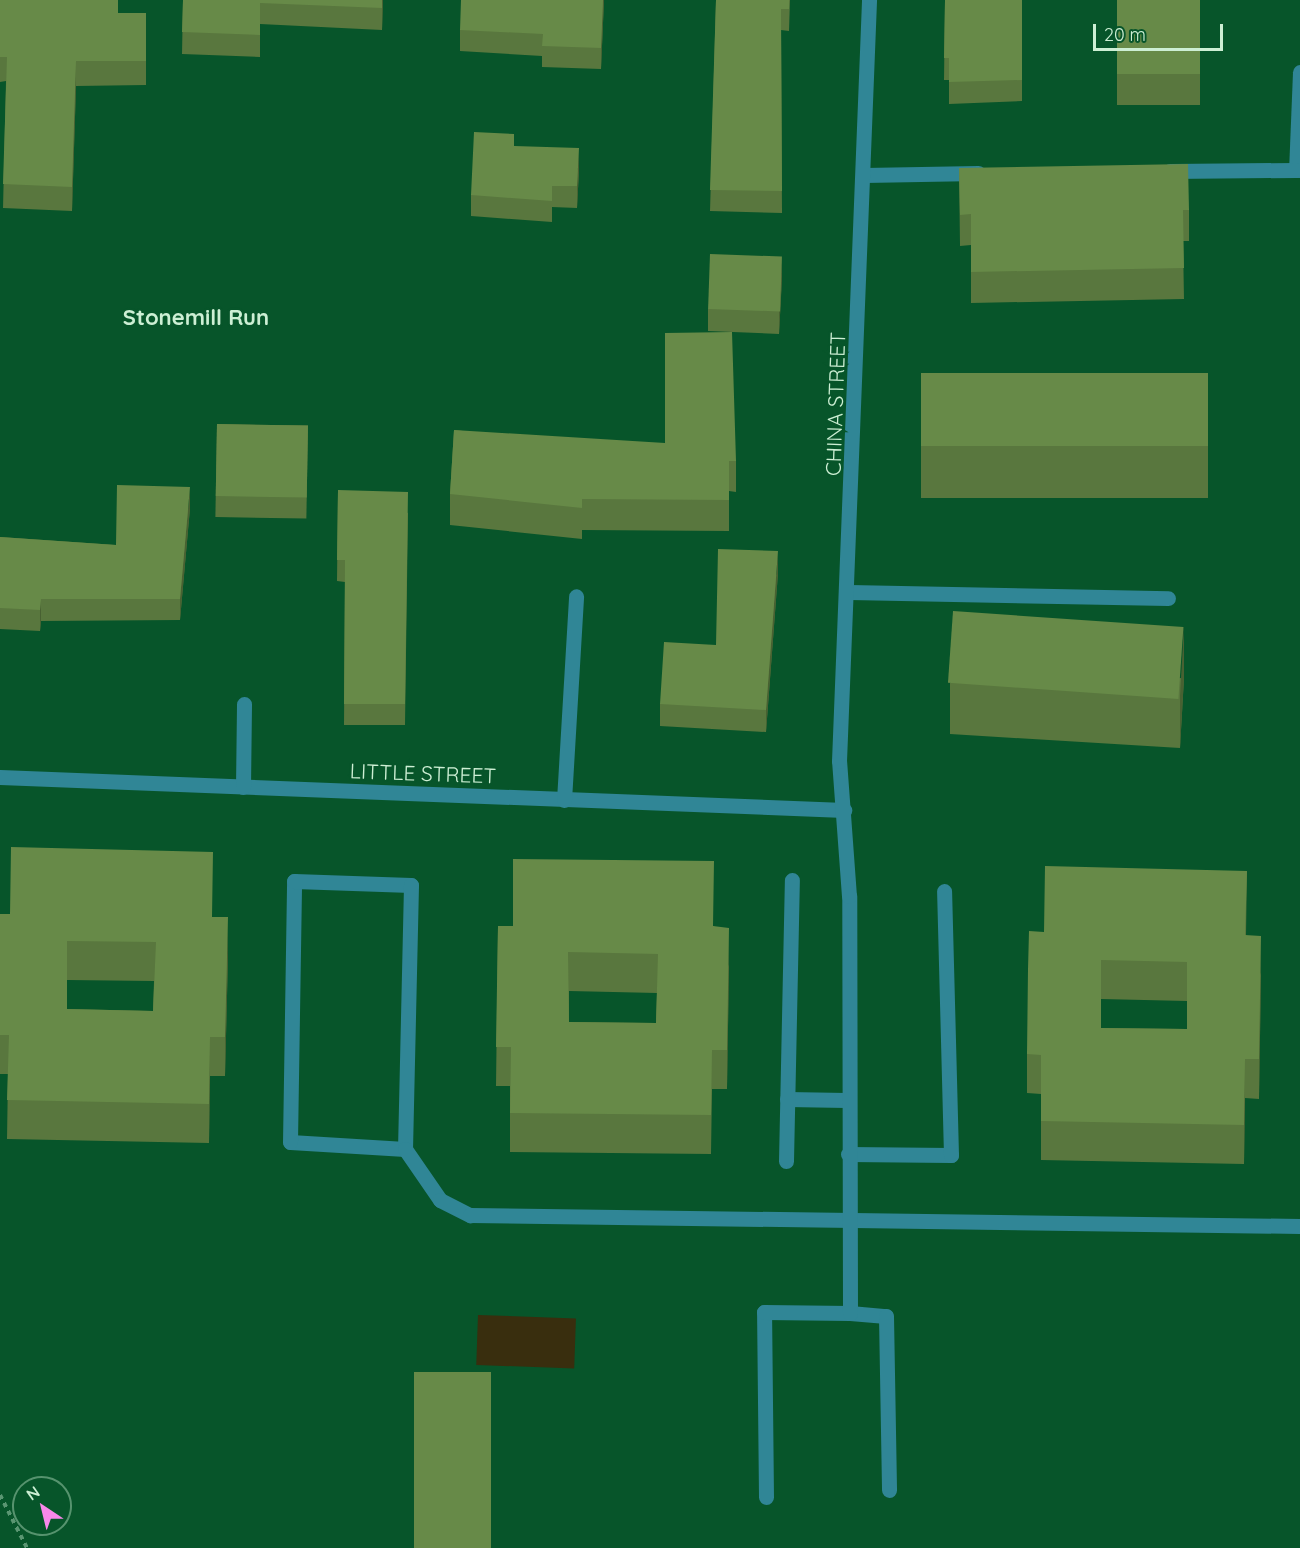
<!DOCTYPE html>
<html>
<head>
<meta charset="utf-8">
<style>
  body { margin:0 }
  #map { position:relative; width:1300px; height:1548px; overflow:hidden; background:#07552a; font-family:Quicksand,sans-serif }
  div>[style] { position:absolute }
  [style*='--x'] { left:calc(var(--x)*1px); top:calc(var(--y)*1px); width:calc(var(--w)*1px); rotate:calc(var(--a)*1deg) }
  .water>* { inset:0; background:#392e0e; transform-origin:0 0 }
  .path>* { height:4px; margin-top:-2px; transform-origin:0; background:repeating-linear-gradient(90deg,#5a9672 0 4.5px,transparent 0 9px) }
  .minor>* { height:15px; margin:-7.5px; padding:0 7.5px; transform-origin:7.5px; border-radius:7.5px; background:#308696 }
  .wall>* { inset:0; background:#59773e; transform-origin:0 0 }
  .shaded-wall>* { inset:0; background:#486132 }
  .building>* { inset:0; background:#678a48; transform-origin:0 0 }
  span { translate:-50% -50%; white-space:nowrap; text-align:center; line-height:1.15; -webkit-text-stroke:4.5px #07552a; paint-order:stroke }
  .street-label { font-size:21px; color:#cdefd4 }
  .neighbourhood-label { font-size:22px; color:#cdefd4; font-weight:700 }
  .north { position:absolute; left:12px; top:1476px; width:60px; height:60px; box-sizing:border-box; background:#07552a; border:2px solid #56936e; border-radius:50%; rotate:325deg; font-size:16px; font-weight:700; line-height:24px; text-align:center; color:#cdefd4 }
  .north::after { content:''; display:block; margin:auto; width:21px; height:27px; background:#f888ea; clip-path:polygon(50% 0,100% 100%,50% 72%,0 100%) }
  .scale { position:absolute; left:1093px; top:24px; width:130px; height:27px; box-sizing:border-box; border:3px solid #cdefd4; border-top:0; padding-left:8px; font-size:18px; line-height:21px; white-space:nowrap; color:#cdefd4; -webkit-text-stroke:4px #07552a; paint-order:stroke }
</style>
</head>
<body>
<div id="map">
  <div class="water">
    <div style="left:478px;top:1315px;width:98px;height:50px;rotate:2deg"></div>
  </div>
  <div class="path">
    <div style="--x:0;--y:1495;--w:59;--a:63"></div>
  </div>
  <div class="minor">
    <div style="--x:1300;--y:72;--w:98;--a:92.3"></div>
    <div style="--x:1296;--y:170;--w:4;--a:0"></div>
    <div style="--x:1170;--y:171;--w:126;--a:-0.5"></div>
    <div style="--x:864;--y:175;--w:114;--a:-1"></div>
    <div style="--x:849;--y:592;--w:319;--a:1.1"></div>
    <div style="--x:0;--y:777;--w:845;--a:2.24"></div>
    <div style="--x:243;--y:787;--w:83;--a:-89.3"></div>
    <div style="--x:564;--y:800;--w:204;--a:-86.6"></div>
    <div style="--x:787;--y:1099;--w:59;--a:1"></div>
    <div style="--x:405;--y:1149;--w:115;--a:-176.5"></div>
    <div style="--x:290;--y:1142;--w:261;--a:-89.1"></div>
    <div style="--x:294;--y:881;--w:117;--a:2"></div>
    <div style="--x:411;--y:885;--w:264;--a:91.3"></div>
    <div style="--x:405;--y:1149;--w:62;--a:55.5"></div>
    <div style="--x:440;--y:1200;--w:34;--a:27"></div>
    <div style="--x:470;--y:1215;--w:830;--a:0.76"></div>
    <div style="--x:848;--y:1154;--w:103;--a:0.6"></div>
    <div style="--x:951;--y:1155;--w:264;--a:-91.5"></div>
    <div style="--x:786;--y:1161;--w:281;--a:-88.8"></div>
    <div style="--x:850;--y:1313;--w:36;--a:5"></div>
    <div style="--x:886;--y:1316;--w:174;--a:89"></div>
    <div style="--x:766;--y:1497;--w:185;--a:-90.6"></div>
    <div style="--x:764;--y:1312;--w:86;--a:0.7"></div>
    <div style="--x:850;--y:1313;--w:417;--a:-90.1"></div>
    <div style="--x:849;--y:896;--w:135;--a:-94.2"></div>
    <div style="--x:839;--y:761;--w:762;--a:-87.74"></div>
  </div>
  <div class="wall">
    <div style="clip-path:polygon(0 0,118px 13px,146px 13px,146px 85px,76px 86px,72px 211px,3px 208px,6px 81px,0 82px)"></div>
    <div style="clip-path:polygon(183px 0,383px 0,382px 30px,260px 24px,260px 57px,182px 54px)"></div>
    <div style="clip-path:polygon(604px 0,601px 69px,542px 67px,542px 56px,460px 51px,460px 30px)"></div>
    <div style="clip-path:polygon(716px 0,790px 0,789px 31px,781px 30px,782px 213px,710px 211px)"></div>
    <div style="clip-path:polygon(945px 0,1022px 0,1022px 101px,949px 104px,949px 80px,944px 80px)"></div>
    <div style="left:1117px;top:0;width:83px;height:105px"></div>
    <div style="clip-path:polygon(514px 146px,579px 170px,577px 208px,552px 207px,552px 222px,471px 216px,471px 195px)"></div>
    <div style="clip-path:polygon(959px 168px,1189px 210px,1189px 241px,1183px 241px,1184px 299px,971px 303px,971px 245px,960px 246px)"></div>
    <div style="clip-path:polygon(782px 278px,779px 334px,708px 331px,708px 309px)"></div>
    <div style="left:1208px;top:373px;width:125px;height:287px;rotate:90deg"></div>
    <div style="left:217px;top:424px;width:91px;height:93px;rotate:1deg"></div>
    <div style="clip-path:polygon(454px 430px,736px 461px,736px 492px,729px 491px,729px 531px,582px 530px,582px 539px,450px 525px,450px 494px)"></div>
    <div style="clip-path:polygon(338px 490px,408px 513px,405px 725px,344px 725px,345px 582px,337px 581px)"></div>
    <div style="clip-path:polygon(190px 508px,180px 620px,41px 621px,40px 631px,0 629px,0 537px,116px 545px)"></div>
    <div style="clip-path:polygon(778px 573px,766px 732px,660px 726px,660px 704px,716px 645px)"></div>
    <div style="clip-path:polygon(1184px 678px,1180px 748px,950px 734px,950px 683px)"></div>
    <div style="clip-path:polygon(evenodd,1247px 871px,1246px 935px,1261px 975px,1259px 1099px,1245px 1098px,1244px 1164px,1041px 1160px,1041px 1094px,1027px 1093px,1027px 1054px,1044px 932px,1247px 871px,1101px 999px,1187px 1001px,1187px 1029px,1101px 1028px,1101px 999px)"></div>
    <div style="clip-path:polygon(evenodd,0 914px,213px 917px,228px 957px,225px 1076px,210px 1076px,209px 1143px,7px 1139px,8px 1074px,0 1074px,0 914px,67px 980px,154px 981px,153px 1011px,67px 1009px,67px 980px)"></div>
    <div style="clip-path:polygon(evenodd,498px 926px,714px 926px,729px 967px,727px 1089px,712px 1089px,711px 1154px,510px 1152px,510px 1086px,496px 1086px,498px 926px,569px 991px,657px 993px,656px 1023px,569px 1022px,569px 991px)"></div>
  </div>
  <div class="shaded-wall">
    <div style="clip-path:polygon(382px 0,383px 0,382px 30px)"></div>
    <div style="clip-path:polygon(603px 0,604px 0,601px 69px,601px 48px)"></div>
    <div style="clip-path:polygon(76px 61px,76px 86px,72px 211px,72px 187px)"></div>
    <div style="clip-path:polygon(579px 148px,579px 170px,577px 208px,577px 186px)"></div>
    <div style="clip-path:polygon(782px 257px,782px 278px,779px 334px,779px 313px)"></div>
    <div style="clip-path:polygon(190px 487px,190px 508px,180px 620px,180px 599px)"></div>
    <div style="clip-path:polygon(778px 551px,778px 573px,766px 732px,766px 710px)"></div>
    <div style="clip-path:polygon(41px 599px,41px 621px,40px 631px,40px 610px)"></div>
    <div style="clip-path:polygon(1184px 626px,1184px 678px,1180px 748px,1180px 696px)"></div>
    <div style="clip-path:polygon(228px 917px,228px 957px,225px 1076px,225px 1037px)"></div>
    <div style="clip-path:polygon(729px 928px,729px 967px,727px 1089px,727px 1050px)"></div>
    <div style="clip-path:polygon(1261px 936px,1261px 975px,1259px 1099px,1259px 1059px)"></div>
    <div style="clip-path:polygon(210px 1037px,210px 1076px,209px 1143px,209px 1104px)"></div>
    <div style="clip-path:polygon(1245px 1059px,1245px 1098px,1244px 1164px,1244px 1125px)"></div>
  </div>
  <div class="building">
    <div style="clip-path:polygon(0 0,118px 0,118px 13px,146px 13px,146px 61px,76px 61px,72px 187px,3px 184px,7px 57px,0 57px)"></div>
    <div style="clip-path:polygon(183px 0,382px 0,382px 8px,260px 3px,260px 35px,182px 32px)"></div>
    <div style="clip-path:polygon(461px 0,603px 0,601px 48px,542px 46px,543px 34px,460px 30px)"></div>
    <div style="clip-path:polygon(716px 0,789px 0,789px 9px,781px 9px,782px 191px,710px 190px)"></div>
    <div style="clip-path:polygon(945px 0,1022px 0,1022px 80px,949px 82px,949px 58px,944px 58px)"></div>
    <div style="left:1117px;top:0;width:83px;height:74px"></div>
    <div style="clip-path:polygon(474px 132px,514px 134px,514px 146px,579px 148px,577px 186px,552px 186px,552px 201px,471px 195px)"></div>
    <div style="clip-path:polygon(1188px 164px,1189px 210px,1183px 210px,1184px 268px,971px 272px,971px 214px,960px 215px,959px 168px)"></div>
    <div style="left:710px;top:254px;width:72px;height:55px;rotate:2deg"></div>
    <div style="clip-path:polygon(732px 332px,736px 461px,729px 461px,729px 500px,582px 499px,582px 508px,450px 494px,454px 430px,665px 443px,665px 333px)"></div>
    <div style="left:1208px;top:373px;width:73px;height:287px;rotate:90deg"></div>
    <div style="left:217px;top:424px;width:91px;height:72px;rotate:1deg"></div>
    <div style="clip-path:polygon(117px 485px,190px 487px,180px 599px,41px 599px,40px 610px,0 608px,0 537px,116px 545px)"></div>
    <div style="clip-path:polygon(338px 490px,408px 492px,405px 704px,344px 704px,345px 560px,337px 560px)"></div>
    <div style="clip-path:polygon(718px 549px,778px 551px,766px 710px,660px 704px,664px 642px,716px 645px)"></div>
    <div style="left:953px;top:611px;width:231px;height:72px;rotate:4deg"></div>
    <div style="clip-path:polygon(evenodd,11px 847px,213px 852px,212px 917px,228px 917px,225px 1037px,210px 1037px,209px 1104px,7px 1100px,9px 1035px,0 1035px,0 914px,10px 914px,11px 847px,67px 941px,156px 942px,153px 1011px,67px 1009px,67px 941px)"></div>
    <div style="clip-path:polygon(evenodd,513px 859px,714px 861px,713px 926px,729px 928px,727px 1050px,712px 1050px,711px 1115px,510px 1113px,511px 1047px,496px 1047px,497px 985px,498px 926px,513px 926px,513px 859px,568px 952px,658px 954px,656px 1023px,569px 1022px,568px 952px)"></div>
    <div style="clip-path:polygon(evenodd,1045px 866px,1247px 871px,1245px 935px,1261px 936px,1259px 1059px,1245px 1059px,1244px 1125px,1041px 1121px,1041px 1055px,1027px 1054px,1028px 969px,1029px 931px,1044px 932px,1045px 866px,1101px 960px,1187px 962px,1187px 1029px,1101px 1028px,1101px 960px)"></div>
    <div style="left:414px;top:1372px;width:77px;height:176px"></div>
  </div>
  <div class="street-label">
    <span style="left:835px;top:404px;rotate:-88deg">CHINA STREET</span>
    <span style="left:423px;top:773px;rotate:2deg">LITTLE STREET</span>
  </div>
  <div class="neighbourhood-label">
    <span style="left:196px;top:318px">Stonemill Run</span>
  </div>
  <div class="north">N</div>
  <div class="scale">20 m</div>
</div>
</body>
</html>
